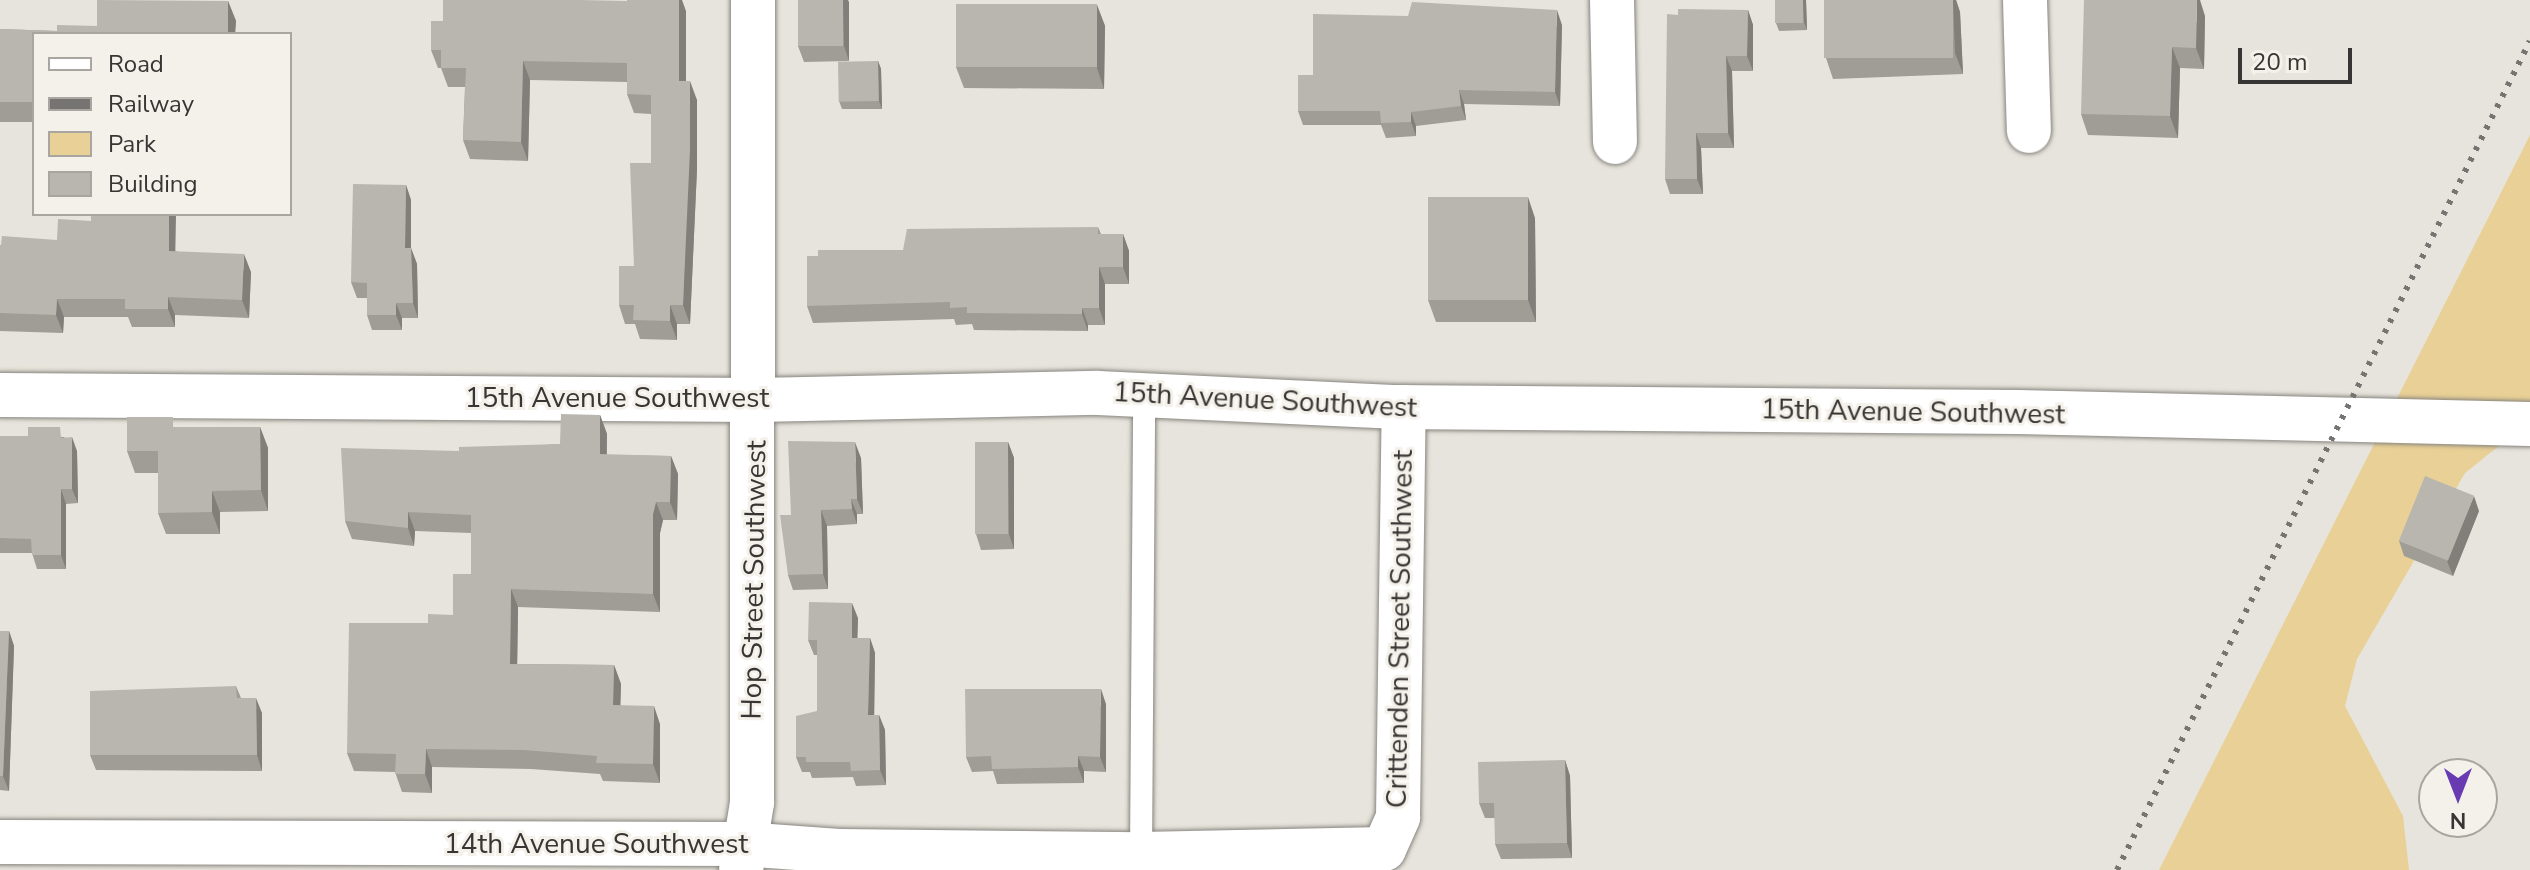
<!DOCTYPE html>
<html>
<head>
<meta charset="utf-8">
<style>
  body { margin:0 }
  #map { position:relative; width:2530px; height:870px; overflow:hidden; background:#e7e4dd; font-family:"Nunito Sans",sans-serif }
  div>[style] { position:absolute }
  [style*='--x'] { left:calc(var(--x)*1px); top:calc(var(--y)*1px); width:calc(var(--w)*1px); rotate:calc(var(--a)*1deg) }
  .green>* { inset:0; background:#e9d096 }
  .roads { filter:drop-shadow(0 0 2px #88857f) drop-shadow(0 0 2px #88857f) }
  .lane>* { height:22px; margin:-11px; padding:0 11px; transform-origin:11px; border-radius:11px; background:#fff }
  .street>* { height:44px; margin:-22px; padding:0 22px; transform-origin:22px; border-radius:22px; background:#fff }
  .rail>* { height:6px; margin-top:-3px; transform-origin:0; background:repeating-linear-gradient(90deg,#767470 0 4px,transparent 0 12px) }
  .wall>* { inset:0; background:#9f9d96 }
  .shaded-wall>* { inset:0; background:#827f7a }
  .building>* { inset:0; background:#b9b6af; transform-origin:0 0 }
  span { translate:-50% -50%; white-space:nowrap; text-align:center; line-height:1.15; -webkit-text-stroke:6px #f4f1ea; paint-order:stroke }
  .street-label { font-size:28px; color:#383634 }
  .legend { position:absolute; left:32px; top:32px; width:260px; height:184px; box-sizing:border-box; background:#f4f1ea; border:2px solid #a9a6a1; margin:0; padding:10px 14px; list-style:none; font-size:24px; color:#383634 }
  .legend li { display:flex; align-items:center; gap:16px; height:40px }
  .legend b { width:40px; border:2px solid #a9a6a1 }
  .north { position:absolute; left:2418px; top:758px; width:80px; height:80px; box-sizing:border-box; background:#f4f1ea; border:2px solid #a9a6a1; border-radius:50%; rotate:180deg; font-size:22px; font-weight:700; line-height:32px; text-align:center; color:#383634 }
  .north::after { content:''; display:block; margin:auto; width:28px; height:36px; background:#693bb3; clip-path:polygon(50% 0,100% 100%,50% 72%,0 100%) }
  .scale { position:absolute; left:2238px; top:48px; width:114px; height:36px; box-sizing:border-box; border:4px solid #383634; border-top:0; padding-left:10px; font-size:24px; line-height:28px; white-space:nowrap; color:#383634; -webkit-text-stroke:6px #f4f1ea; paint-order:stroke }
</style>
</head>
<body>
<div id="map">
  <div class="green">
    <div style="clip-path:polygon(2530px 135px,2530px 421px,2465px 473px,2357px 659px,2345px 706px,2403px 816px,2409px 870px,2159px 870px)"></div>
  </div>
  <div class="roads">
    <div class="lane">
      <div style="--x:1141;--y:854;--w:459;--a:-89.6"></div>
    </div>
    <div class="street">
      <div style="--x:1612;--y:0;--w:142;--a:88.8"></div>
      <div style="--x:2025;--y:0;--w:131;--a:88.3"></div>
      <div style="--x:0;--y:395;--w:756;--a:0.38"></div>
      <div style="--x:756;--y:400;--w:342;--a:-1.2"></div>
      <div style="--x:1098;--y:393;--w:295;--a:2.7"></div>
      <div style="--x:1393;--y:407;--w:625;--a:0.46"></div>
      <div style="--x:2018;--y:412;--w:512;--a:1.34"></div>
      <div style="--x:0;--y:842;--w:742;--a:0.15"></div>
      <div style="--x:742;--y:844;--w:97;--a:4.1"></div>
      <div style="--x:839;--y:851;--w:302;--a:0.6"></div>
      <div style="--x:1141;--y:854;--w:243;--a:-1.2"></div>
      <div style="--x:1384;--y:849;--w:35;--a:-66"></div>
      <div style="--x:1398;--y:817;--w:410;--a:-89.2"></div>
      <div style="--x:741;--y:870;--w:68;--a:-80.7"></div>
      <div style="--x:752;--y:803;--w:803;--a:-89.93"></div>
    </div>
  </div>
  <div class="rail">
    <div style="--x:2117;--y:870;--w:926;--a:-63.52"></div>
  </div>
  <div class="wall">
    <div style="clip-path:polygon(798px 0,848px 0,849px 61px,804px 62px,798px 46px)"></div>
    <div style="clip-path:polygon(1775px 0,1806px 0,1807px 30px,1779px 31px,1776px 23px)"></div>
    <div style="clip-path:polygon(1824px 0,1956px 0,1960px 12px,1963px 74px,1833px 79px,1826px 58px)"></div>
    <div style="clip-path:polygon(228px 1px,236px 21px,235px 34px,34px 34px,34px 122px,0 122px,0 29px,57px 31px,97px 26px)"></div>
    <div style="clip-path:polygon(1097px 5px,1105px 26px,1104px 89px,964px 88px,956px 67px)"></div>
    <div style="clip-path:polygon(1748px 10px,1753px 25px,1753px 71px,1732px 71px,1734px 148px,1701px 148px,1703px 194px,1670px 194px,1665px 179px,1678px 15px)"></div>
    <div style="clip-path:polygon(686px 11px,686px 81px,697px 100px,697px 169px,690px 324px,677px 324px,677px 340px,640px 339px,635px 324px,625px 324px,619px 305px,634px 266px,651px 163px,651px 114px,634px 113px,627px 94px,627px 82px,530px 80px,528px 161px,470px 159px,463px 140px,465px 87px,448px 87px,441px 68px,438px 68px,431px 50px)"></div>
    <div style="clip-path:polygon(2205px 16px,2204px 69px,2180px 68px,2178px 138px,2088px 135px,2081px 114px)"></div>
    <div style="clip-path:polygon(1562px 25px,1560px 106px,1464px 104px,1466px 120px,1416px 126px,1416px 136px,1386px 138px,1381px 125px,1303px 125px,1298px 111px,1313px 75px)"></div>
    <div style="clip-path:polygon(878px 61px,881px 69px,882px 109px,842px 109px,839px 101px)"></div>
    <div style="clip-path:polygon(406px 185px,411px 200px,411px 248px,417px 264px,418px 318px,402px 318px,402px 330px,372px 330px,367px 315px,367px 298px,357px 298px,351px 282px)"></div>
    <div style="clip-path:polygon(91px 214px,175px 214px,175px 251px,251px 272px,249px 318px,175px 315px,175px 327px,132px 327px,128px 317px,64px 317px,63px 333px,0 331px,0 245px,57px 240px,91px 221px)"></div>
    <div style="clip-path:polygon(1535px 218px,1536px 322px,1436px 322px,1428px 300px)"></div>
    <div style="clip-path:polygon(1098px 227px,1101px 234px,1123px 234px,1129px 251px,1129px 284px,1105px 284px,1105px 325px,1088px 325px,1088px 331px,974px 330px,972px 324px,956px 325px,954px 319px,813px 323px,807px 306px,903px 250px)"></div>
    <div style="clip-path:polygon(600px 415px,607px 434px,607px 455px,671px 456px,678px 474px,677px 520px,663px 520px,660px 533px,660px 612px,518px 607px,517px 664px,614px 665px,621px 684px,620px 705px,660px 724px,660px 783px,603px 781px,600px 774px,531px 769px,432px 767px,432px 793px,402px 792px,395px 772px,354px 771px,347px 753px,428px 623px,453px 615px,471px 574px,471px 533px,415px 531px,414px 546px,352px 539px,345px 521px,459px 451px,560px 444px)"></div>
    <div style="clip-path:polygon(177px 427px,260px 427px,268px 448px,268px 511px,220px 512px,220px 534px,166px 534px,158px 513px,158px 473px,135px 473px,127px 451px)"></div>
    <div style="clip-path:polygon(0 436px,64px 437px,77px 451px,78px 503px,66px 504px,66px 569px,37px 569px,32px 553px,0 553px)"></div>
    <div style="clip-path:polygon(1008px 442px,1014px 458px,1014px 549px,981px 550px,976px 534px)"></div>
    <div style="clip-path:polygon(861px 458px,863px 514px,857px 514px,857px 524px,827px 526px,828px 589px,793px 590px,788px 575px,791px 515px)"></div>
    <div style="clip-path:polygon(2479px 511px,2453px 576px,2404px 556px,2399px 541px)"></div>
    <div style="clip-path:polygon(858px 618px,857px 638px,870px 638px,875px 653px,874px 715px,879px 715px,885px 730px,886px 785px,856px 786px,853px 777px,812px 778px,810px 772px,802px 772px,796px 757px,817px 711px,817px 655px,814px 655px,808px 640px)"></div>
    <div style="clip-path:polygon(0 631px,9px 631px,14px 646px,9px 791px,0 790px)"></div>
    <div style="clip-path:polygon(236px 686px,241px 698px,262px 713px,262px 771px,96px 770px,90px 755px)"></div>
    <div style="clip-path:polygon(1106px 704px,1106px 772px,1084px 771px,1084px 783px,997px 784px,993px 771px,972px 772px,966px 757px)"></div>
    <div style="clip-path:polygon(1565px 760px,1570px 776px,1572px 858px,1501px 859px,1495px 844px,1495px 818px,1485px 818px,1479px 803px)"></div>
  </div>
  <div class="shaded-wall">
    <div style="clip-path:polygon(679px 0,682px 0,686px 11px,686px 100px,679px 81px)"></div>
    <div style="clip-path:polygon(843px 0,848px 0,849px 2px,849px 61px,844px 46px)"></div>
    <div style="clip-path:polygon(1803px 0,1806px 0,1807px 30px,1804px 22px)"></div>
    <div style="clip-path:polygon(1953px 0,1956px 0,1960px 12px,1963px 74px,1955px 53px)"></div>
    <div style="clip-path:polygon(2197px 0,2200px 0,2205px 16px,2204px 69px,2196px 48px)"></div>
    <div style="clip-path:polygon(228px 1px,236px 21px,235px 34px,228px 34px)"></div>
    <div style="clip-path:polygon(1097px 5px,1105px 26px,1104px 89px,1097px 68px)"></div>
    <div style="clip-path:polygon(1557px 10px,1562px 25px,1560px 106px,1555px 92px)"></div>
    <div style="clip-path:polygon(1748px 10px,1753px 25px,1753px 71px,1747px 56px)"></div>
    <div style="clip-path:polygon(2172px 47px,2180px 68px,2178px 138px,2170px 116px)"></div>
    <div style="clip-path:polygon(1726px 56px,1732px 71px,1734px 148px,1728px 133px)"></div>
    <div style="clip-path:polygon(523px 61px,530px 80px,528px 161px,521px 142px)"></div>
    <div style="clip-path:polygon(878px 61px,881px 69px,882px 109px,879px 101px)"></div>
    <div style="clip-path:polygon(690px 81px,697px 100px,697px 169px,690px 324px,683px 305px)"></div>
    <div style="clip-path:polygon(1459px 90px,1464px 104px,1466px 120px,1461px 106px)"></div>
    <div style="clip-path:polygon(1411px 112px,1416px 126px,1416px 136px,1411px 122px)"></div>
    <div style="clip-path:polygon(1696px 133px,1701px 148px,1703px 194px,1697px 179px)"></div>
    <div style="clip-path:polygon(406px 185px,411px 200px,411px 263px,405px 248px)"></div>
    <div style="clip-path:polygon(1528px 197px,1535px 218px,1536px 322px,1528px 300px)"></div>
    <div style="clip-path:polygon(169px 214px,175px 214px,176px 215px,175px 269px,169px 251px)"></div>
    <div style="clip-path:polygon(1123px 234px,1129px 251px,1129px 284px,1123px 267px)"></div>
    <div style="clip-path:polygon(411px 248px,417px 264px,418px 318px,413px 303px)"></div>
    <div style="clip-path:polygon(244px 254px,251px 272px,249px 318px,242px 300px)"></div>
    <div style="clip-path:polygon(1099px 267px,1105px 284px,1105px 325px,1099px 308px)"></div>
    <div style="clip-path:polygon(168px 297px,175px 315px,175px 327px,168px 309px)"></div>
    <div style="clip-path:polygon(57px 299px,64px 317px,63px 333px,56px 315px)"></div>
    <div style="clip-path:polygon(396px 303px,402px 318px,402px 330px,396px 315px)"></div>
    <div style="clip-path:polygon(670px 305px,677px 324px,677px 340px,670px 321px)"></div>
    <div style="clip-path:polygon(1082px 308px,1088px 325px,1088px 331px,1082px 314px)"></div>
    <div style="clip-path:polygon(600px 415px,607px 434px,606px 473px,600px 454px)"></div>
    <div style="clip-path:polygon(260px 427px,268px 448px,268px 511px,261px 490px)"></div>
    <div style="clip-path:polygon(72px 437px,77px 451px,78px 503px,72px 489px)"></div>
    <div style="clip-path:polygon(855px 442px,861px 458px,863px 514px,857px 499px)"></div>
    <div style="clip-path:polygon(1008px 442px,1014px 458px,1014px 549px,1009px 534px)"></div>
    <div style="clip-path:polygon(671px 456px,678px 474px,677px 520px,670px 502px)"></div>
    <div style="clip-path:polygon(61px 489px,66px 504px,66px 569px,61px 555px)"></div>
    <div style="clip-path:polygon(212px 491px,220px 512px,220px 534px,212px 512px)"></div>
    <div style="clip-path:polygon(2474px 496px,2479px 511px,2453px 576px,2447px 561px)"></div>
    <div style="clip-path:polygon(851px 499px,857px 514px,857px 524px,852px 509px)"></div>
    <div style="clip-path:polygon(656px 502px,663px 520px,660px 533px,660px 612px,653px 594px,653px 514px)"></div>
    <div style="clip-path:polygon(821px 510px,827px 526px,828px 589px,823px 574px)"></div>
    <div style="clip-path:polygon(408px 512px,415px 531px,414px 546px,408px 528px)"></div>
    <div style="clip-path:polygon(511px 589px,518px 607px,517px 682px,510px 664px)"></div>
    <div style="clip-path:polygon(852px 603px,858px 618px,857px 653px,852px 638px)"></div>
    <div style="clip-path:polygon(9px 631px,14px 646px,9px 791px,3px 776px)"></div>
    <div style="clip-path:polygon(870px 638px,875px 653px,874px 730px,868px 715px)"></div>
    <div style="clip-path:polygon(614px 665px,621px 684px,620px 723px,613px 705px)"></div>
    <div style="clip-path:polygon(1101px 689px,1106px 704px,1106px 772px,1100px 757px)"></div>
    <div style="clip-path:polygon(256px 698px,262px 713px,262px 771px,257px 755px)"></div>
    <div style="clip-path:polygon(654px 706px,660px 724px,660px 783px,653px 764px)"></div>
    <div style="clip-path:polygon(879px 715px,885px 730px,886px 785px,880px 770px)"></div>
    <div style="clip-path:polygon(426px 749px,432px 767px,432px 793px,425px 774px)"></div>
    <div style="clip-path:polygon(1078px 756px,1084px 771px,1084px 783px,1078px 767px)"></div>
    <div style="clip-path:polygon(1565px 760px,1570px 776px,1572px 858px,1567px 843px)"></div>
  </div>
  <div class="building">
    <div style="clip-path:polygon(97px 0,228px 1px,228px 34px,34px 34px,34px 102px,0 102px,0 29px,57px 31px,57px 25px,97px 26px)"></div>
    <div style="clip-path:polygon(443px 0,580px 0,627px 1px,627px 0,679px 0,679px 81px,690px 81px,690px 150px,683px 305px,670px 305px,670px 321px,633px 320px,634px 305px,619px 305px,619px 266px,634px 266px,630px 163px,651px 163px,651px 95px,627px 94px,627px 63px,523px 61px,521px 142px,463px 140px,466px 68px,441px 68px,441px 50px,431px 50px,431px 21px,443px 21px)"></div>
    <div style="left:798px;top:0;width:45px;height:46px"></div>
    <div style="left:1775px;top:0;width:28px;height:23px"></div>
    <div style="left:1824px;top:0;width:129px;height:58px"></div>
    <div style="clip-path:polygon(2084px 0,2197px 0,2196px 48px,2172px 47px,2170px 116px,2081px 114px)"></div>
    <div style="clip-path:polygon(1412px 2px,1557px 10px,1555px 92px,1459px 90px,1461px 106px,1411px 112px,1411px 122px,1381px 123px,1380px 111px,1298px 111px,1298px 75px,1313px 75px,1313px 14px,1408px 16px)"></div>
    <div style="left:956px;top:4px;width:141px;height:63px"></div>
    <div style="clip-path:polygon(1678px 9px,1748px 10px,1747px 56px,1726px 56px,1728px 133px,1696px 133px,1697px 179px,1665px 179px,1667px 14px,1678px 15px)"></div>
    <div style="left:878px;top:61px;width:40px;height:40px;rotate:89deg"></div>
    <div style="clip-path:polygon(353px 184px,406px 185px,405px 248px,411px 248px,413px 303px,396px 303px,396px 315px,367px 315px,367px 283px,351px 282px)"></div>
    <div style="left:1428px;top:197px;width:100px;height:103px"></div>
    <div style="clip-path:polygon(91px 214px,169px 214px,169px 251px,244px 254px,242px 300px,168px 297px,168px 309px,125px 309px,125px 299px,57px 299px,56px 315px,0 313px,0 245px,1px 245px,2px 236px,57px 240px,58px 219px,91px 221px)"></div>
    <div style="clip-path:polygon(1098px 227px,1098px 234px,1123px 234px,1123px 267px,1099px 267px,1099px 308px,1082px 308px,1082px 314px,967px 313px,967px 307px,950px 308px,950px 302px,807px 306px,807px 256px,818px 256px,818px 250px,903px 250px,907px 229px)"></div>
    <div style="clip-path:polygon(561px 414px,600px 415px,600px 454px,671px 456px,670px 502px,656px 502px,653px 514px,653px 594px,511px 589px,510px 664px,614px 665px,613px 705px,654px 706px,653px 764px,596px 763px,597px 756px,524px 750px,426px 749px,425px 774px,395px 774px,396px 754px,347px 753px,349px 623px,428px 623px,428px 614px,453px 615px,453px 574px,471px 574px,471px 515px,408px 512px,408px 528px,345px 521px,341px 448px,459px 451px,459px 447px,560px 444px)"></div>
    <div style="clip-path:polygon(127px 417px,173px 417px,173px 427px,260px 427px,261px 490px,212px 491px,212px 512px,158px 513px,158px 451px,127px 451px)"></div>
    <div style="clip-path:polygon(28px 427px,60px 427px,61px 438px,72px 437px,72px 489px,61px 489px,61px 555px,32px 555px,31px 539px,0 538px,0 436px,28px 436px)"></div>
    <div style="clip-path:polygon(788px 441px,855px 442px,857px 499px,851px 499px,852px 509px,821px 510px,823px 574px,788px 575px,780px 515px,791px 515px)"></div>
    <div style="left:975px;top:442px;width:33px;height:92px"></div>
    <div style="left:2425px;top:476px;width:53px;height:70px;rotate:22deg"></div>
    <div style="clip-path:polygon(809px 602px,852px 603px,852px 638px,870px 638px,868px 715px,879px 715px,880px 770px,851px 771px,850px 762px,806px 762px,806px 757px,796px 757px,796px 716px,817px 711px,817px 640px,808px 640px)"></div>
    <div style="clip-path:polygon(0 631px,9px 631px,3px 776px,0 776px)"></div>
    <div style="clip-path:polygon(236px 686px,237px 698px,256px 698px,257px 755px,90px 755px,90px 691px)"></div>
    <div style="clip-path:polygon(965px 689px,1101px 689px,1100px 757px,1078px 756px,1078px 767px,992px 769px,991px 756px,966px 757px)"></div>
    <div style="clip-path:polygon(1565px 760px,1567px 843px,1495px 844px,1494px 803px,1479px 803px,1478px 762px)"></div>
  </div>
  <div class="street-label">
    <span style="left:617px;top:398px">15th Avenue Southwest</span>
    <span style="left:1265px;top:400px;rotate:3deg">15th Avenue Southwest</span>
    <span style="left:1913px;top:412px;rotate:1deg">15th Avenue Southwest</span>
    <span style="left:754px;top:580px;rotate:-89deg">Hop Street Southwest</span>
    <span style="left:1400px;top:629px;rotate:-89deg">Crittenden Street Southwest</span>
    <span style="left:596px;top:844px">14th Avenue Southwest</span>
  </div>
  <ul class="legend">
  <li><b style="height:10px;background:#fff"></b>Road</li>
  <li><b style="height:10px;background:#767470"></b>Railway</li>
  <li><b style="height:22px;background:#e9d096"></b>Park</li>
  <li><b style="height:22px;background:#b9b6af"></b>Building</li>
  </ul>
  <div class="north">N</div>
  <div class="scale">20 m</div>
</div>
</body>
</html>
